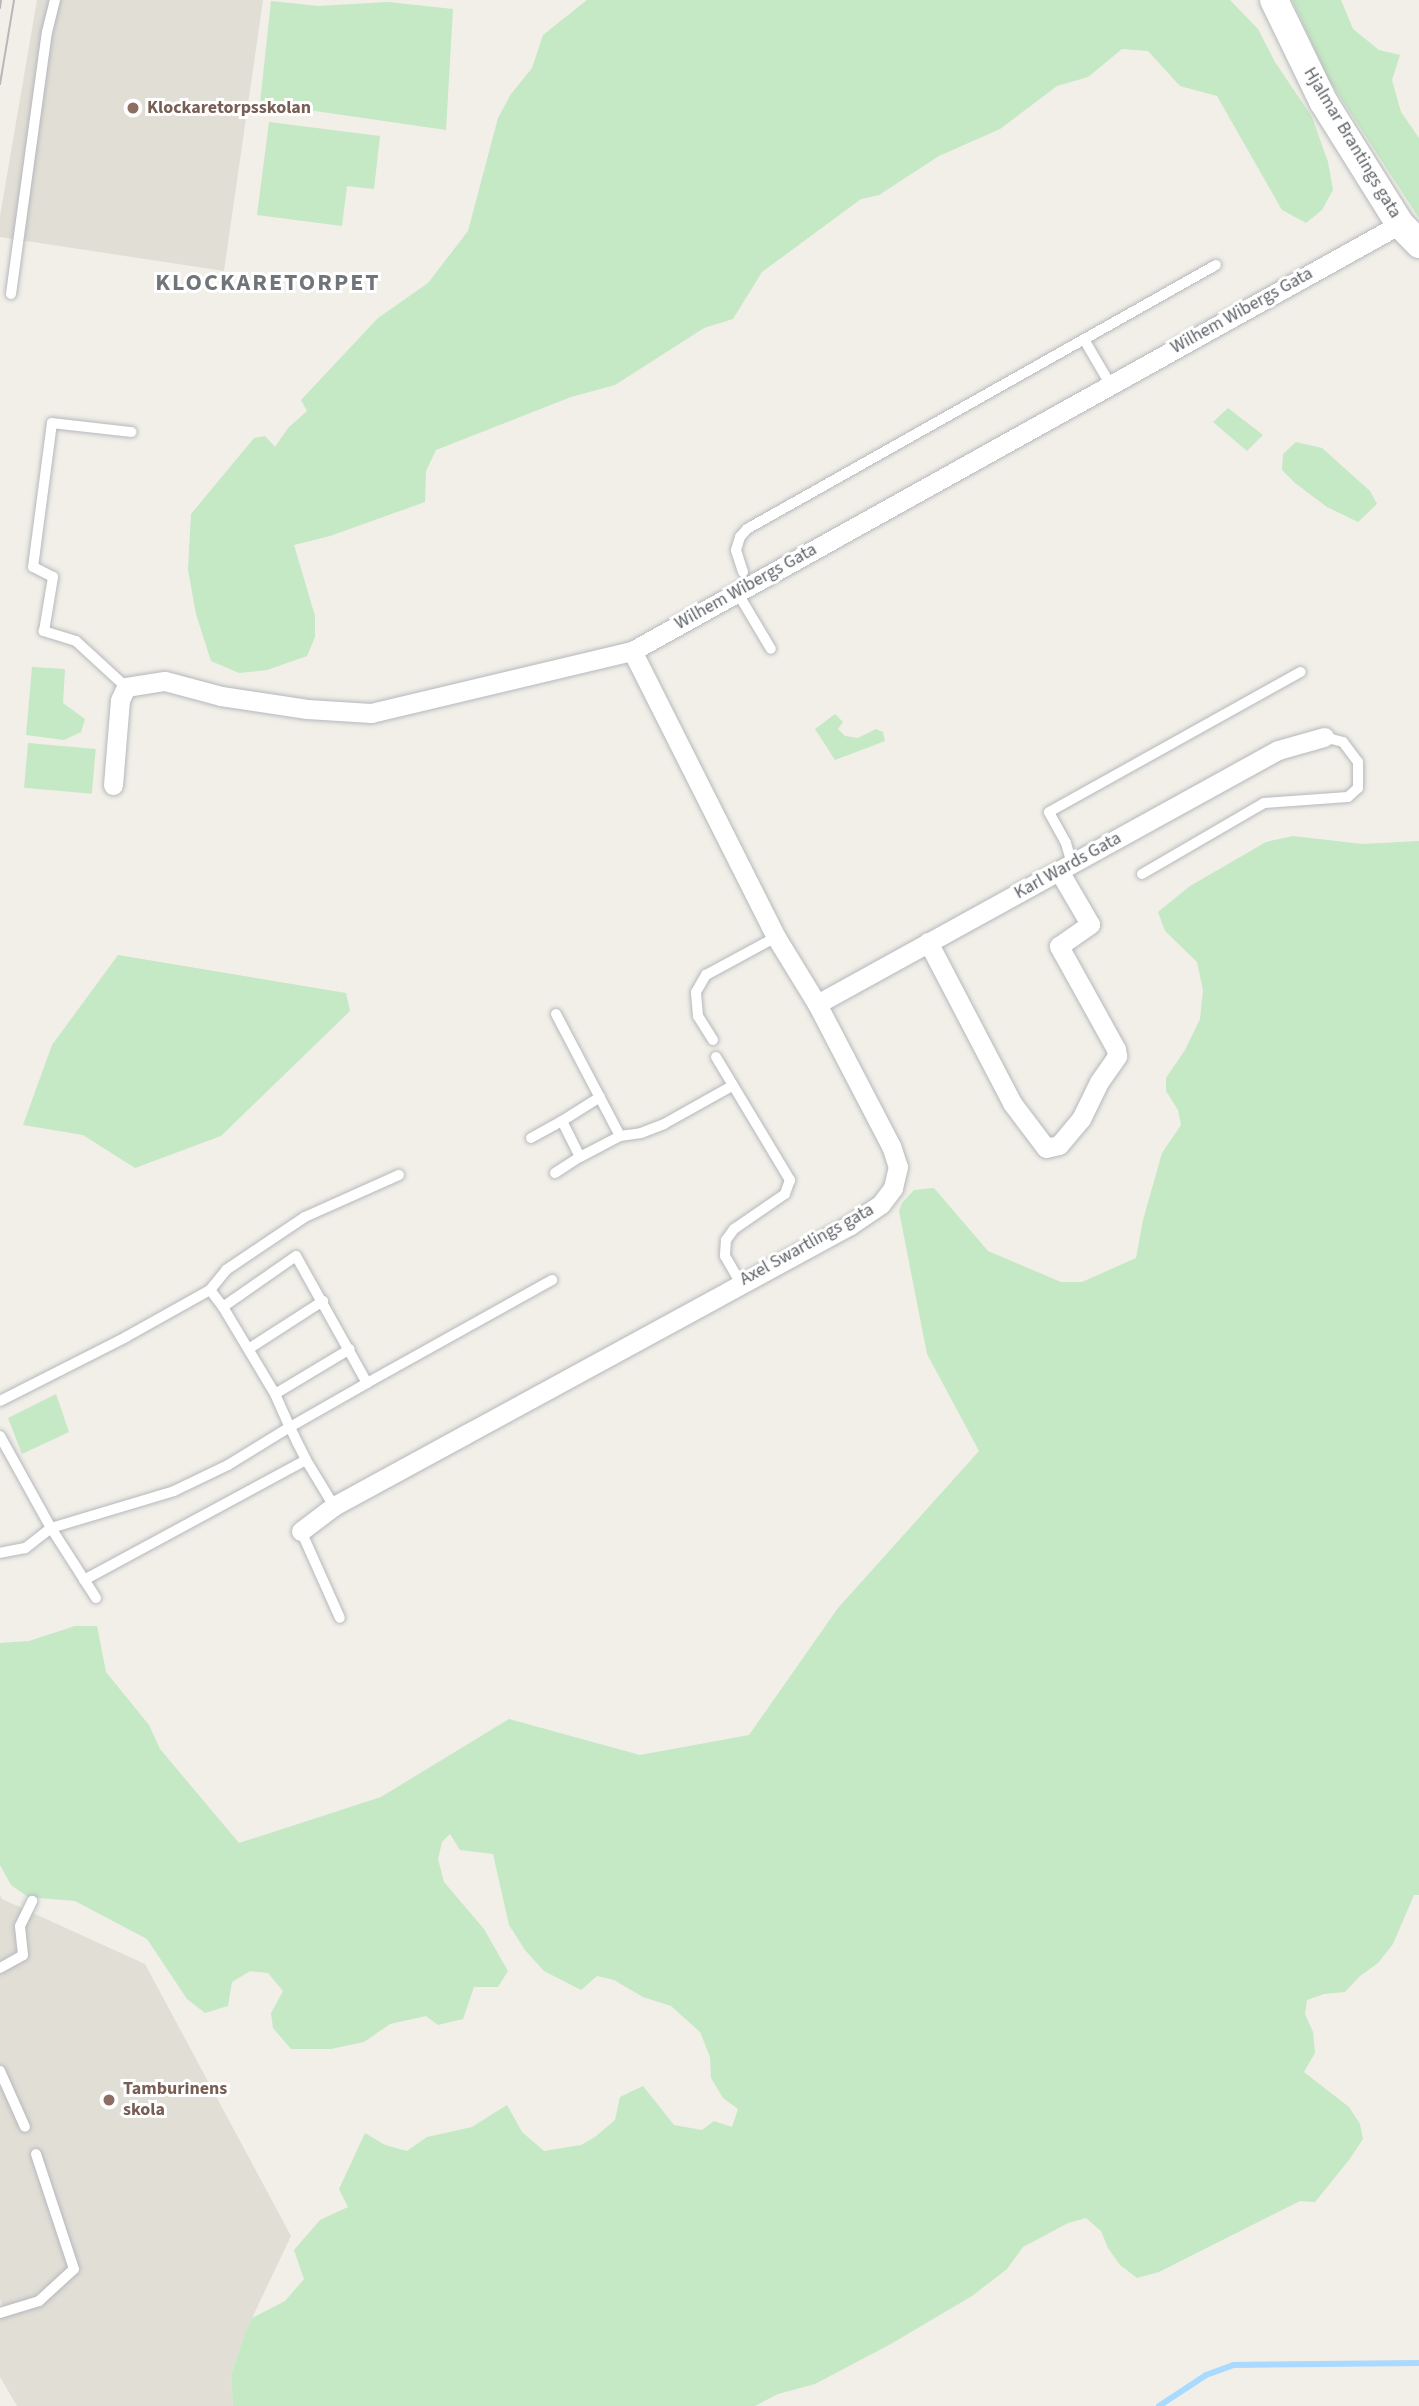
<!DOCTYPE html>
<html>
<head>
<meta charset="utf-8">
<style>
  body { margin:0 }
  #map { position:relative; width:1419px; height:2406px; overflow:hidden; background:#f1efe8; font-family:"Source Sans 3",sans-serif }
  div>[style] { position:absolute }
  [style*='--x'] { left:calc(var(--x)*1px); top:calc(var(--y)*1px); width:calc(var(--w)*1px); rotate:calc(var(--a)*1deg) }
  .education>* { inset:0; background:#e1ded6 }
  .green>* { inset:0; background:#c5e8c5; transform-origin:0 0 }
  .stream>* { height:6px; margin:-3px; padding:0 3px; transform-origin:3px; border-radius:3px; background:#aadaff }
  .roads { filter:drop-shadow(0 0 2px #b5b8bc) drop-shadow(0 0 2px #b5b8bc) }
  .lane>* { height:10px; margin:-5px; padding:0 5px; transform-origin:5px; border-radius:5px; background:#fff }
  .street>* { height:19px; margin:-9.5px; padding:0 9.5px; transform-origin:9.5px; border-radius:9.5px; background:#fff }
  .secondary>* { height:28px; margin:-14px; padding:0 14px; transform-origin:14px; border-radius:14px; background:#fff }
  .tram>* { height:2px; margin:-1px; padding:0 1px; transform-origin:1px; border-radius:1px; background:#b6b7b8 }
  .dots>* { width:19px; height:19px; translate:-50% -50%; box-sizing:border-box; border:4px solid #fff; border-radius:50% }
  span { translate:-50% -50%; white-space:nowrap; text-align:center; line-height:1.15; -webkit-text-stroke:6px #fff; paint-order:stroke }
  .education-label { font-size:18px; color:#785e54; font-weight:700 }
  .left { translate:0 -50%; text-align:left }
  .street-label { font-size:18px; color:#5f6368 }
  .district-label { font-size:24px; color:#70757a; font-weight:700; letter-spacing:2px }
</style>
</head>
<body>
<div id="map">
  <div class="education">
    <div style="clip-path:polygon(37px 0,263px 0,224px 271px,0 237px,0 216px)"></div>
    <div style="clip-path:polygon(0 1895px,2px 1899px,145px 1964px,291px 2236px,244px 2335px,231px 2375px,233px 2406px,17px 2406px,0 2377px,0 2311px,4px 2309px,0 2300px)"></div>
  </div>
  <div class="green">
    <div style="clip-path:polygon(587px 0,1230px 0,1258px 29px,1275px 62px,1312px 117px,1328px 162px,1333px 190px,1322px 210px,1306px 223px,1282px 210px,1217px 96px,1180px 86px,1148px 51px,1122px 49px,1088px 77px,1057px 86px,1000px 129px,939px 156px,879px 195px,861px 199px,762px 272px,733px 319px,704px 328px,615px 385px,571px 397px,436px 450px,426px 471px,425px 502px,330px 536px,294px 545px,315px 616px,315px 637px,307px 656px,267px 670px,239px 673px,211px 661px,196px 614px,188px 570px,191px 514px,254px 438px,265px 436px,275px 447px,288px 428px,307px 411px,301px 400px,378px 318px,428px 283px,468px 231px,498px 118px,511px 94px,532px 68px,543px 35px)"></div>
    <div style="clip-path:polygon(1292px 0,1341px 0,1353px 29px,1379px 50px,1400px 55px,1392px 80px,1401px 112px,1419px 138px,1419px 218px,1329px 80px)"></div>
    <div style="clip-path:polygon(271px 1px,318px 6px,388px 2px,453px 9px,446px 130px,260px 103px)"></div>
    <div style="clip-path:polygon(269px 122px,380px 136px,374px 189px,347px 186px,342px 226px,257px 215px)"></div>
    <div style="clip-path:polygon(1228px 408px,1263px 435px,1247px 451px,1213px 422px)"></div>
    <div style="clip-path:polygon(1296px 442px,1322px 448px,1370px 491px,1377px 504px,1358px 522px,1327px 507px,1295px 483px,1282px 470px,1283px 454px)"></div>
    <div style="clip-path:polygon(32px 667px,65px 669px,63px 703px,85px 719px,81px 732px,64px 740px,26px 735px)"></div>
    <div style="clip-path:polygon(835px 714px,843px 722px,838px 729px,845px 736px,858px 738px,876px 729px,883px 732px,885px 741px,835px 760px,815px 729px)"></div>
    <div style="left:28px;top:743px;width:68px;height:45px;rotate:5deg"></div>
    <div style="clip-path:polygon(1293px 836px,1362px 844px,1419px 841px,1419px 1895px,1414px 1895px,1393px 1944px,1378px 1963px,1360px 1976px,1345px 1992px,1324px 1994px,1307px 2000px,1305px 2014px,1313px 2032px,1315px 2053px,1304px 2072px,1349px 2107px,1360px 2124px,1363px 2139px,1349px 2160px,1315px 2202px,1300px 2201px,1159px 2272px,1137px 2278px,1120px 2265px,1108px 2248px,1101px 2231px,1086px 2218px,1068px 2223px,1023px 2247px,1007px 2269px,972px 2296px,889px 2345px,815px 2384px,778px 2394px,755px 2406px,233px 2406px,231px 2375px,244px 2335px,252px 2318px,285px 2301px,304px 2279px,294px 2250px,320px 2220px,348px 2207px,339px 2189px,365px 2133px,385px 2145px,407px 2151px,427px 2137px,472px 2127px,507px 2105px,522px 2132px,544px 2151px,581px 2145px,595px 2137px,615px 2120px,620px 2097px,643px 2086px,674px 2125px,702px 2130px,714px 2121px,732px 2127px,738px 2109px,723px 2098px,711px 2078px,710px 2057px,700px 2032px,671px 2006px,643px 1997px,614px 1980px,597px 1976px,581px 1990px,544px 1971px,525px 1950px,509px 1925px,493px 1854px,460px 1850px,450px 1834px,442px 1842px,438px 1859px,444px 1882px,484px 1929px,508px 1971px,498px 1987px,474px 1987px,463px 2019px,438px 2025px,426px 2016px,390px 2024px,364px 2042px,331px 2049px,291px 2049px,273px 2028px,271px 2013px,283px 1991px,268px 1973px,250px 1971px,232px 1982px,228px 2006px,205px 2013px,187px 1999px,147px 1939px,75px 1901px,28px 1897px,11px 1885px,0 1865px,0 1643px,29px 1641px,75px 1626px,97px 1626px,106px 1672px,149px 1725px,160px 1749px,239px 1843px,381px 1797px,509px 1719px,640px 1755px,749px 1735px,838px 1608px,979px 1451px,927px 1354px,899px 1211px,902px 1203px,914px 1190px,934px 1188px,988px 1251px,1061px 1282px,1082px 1282px,1136px 1258px,1143px 1220px,1162px 1153px,1181px 1125px,1178px 1110px,1166px 1091px,1166px 1078px,1185px 1050px,1200px 1019px,1203px 990px,1197px 962px,1165px 931px,1158px 912px,1190px 886px,1266px 842px)"></div>
    <div style="clip-path:polygon(118px 955px,346px 993px,350px 1011px,221px 1136px,135px 1168px,83px 1135px,23px 1125px,52px 1045px)"></div>
    <div style="clip-path:polygon(56px 1394px,69px 1432px,22px 1454px,8px 1418px)"></div>
  </div>
  <div class="stream">
    <div style="--x:1159;--y:2406;--w:56;--a:-33.4"></div>
    <div style="--x:1206;--y:2375;--w:29;--a:-20"></div>
    <div style="--x:1233;--y:2365;--w:186;--a:-0.6"></div>
  </div>
  <div class="roads">
    <div class="lane">
      <div style="--x:11;--y:294;--w:264;--a:-82.2"></div>
      <div style="--x:47;--y:32;--w:33;--a:-76"></div>
      <div style="--x:1085;--y:341;--w:50;--a:59.8"></div>
      <div style="--x:743;--y:572;--w:23;--a:-108"></div>
      <div style="--x:736;--y:550;--w:14;--a:-73"></div>
      <div style="--x:740;--y:537;--w:11;--a:-49"></div>
      <div style="--x:747;--y:529;--w:538;--a:-29.38"></div>
      <div style="--x:737;--y:592;--w:66;--a:59.2"></div>
      <div style="--x:126;--y:687;--w:68;--a:-137.4"></div>
      <div style="--x:76;--y:641;--w:34;--a:-163"></div>
      <div style="--x:44;--y:631;--w:55;--a:-80.5"></div>
      <div style="--x:53;--y:577;--w:22;--a:-153"></div>
      <div style="--x:33;--y:567;--w:145;--a:-82.5"></div>
      <div style="--x:52;--y:423;--w:80;--a:6.5"></div>
      <div style="--x:1072;--y:864;--w:22;--a:-106"></div>
      <div style="--x:1066;--y:843;--w:35;--a:-119"></div>
      <div style="--x:1049;--y:812;--w:288;--a:-29.1"></div>
      <div style="--x:1142;--y:874;--w:141;--a:-30.2"></div>
      <div style="--x:1264;--y:803;--w:84;--a:-4.1"></div>
      <div style="--x:1348;--y:797;--w:13;--a:-42"></div>
      <div style="--x:1358;--y:788;--w:26;--a:-90"></div>
      <div style="--x:1358;--y:762;--w:25;--a:-127"></div>
      <div style="--x:1343;--y:742;--w:20;--a:-165"></div>
      <div style="--x:556;--y:1014;--w:138;--a:62.3"></div>
      <div style="--x:620;--y:1136;--w:21;--a:-8"></div>
      <div style="--x:641;--y:1133;--w:25;--a:-21"></div>
      <div style="--x:664;--y:1124;--w:78;--a:-29.2"></div>
      <div style="--x:713;--y:1040;--w:28;--a:-122"></div>
      <div style="--x:698;--y:1016;--w:24;--a:-95"></div>
      <div style="--x:696;--y:992;--w:20;--a:-60"></div>
      <div style="--x:706;--y:975;--w:80;--a:-28.5"></div>
      <div style="--x:716;--y:1057;--w:144;--a:59"></div>
      <div style="--x:790;--y:1180;--w:15;--a:110"></div>
      <div style="--x:785;--y:1194;--w:62;--a:145.5"></div>
      <div style="--x:734;--y:1229;--w:14;--a:126"></div>
      <div style="--x:726;--y:1240;--w:16;--a:94"></div>
      <div style="--x:725;--y:1256;--w:30;--a:60"></div>
      <div style="--x:562;--y:1121;--w:45;--a:-32.3"></div>
      <div style="--x:531;--y:1138;--w:35;--a:-29"></div>
      <div style="--x:562;--y:1121;--w:40;--a:63.4"></div>
      <div style="--x:580;--y:1157;--w:45;--a:-27.7"></div>
      <div style="--x:555;--y:1173;--w:30;--a:-33"></div>
      <div style="--x:223;--y:1307;--w:21;--a:-127"></div>
      <div style="--x:210;--y:1290;--w:26;--a:-51"></div>
      <div style="--x:226;--y:1270;--w:95;--a:-33.9"></div>
      <div style="--x:305;--y:1217;--w:103;--a:-24.1"></div>
      <div style="--x:250;--y:1348;--w:87;--a:-32.8"></div>
      <div style="--x:367;--y:1383;--w:212;--a:-29.1"></div>
      <div style="--x:275;--y:1394;--w:87;--a:-31"></div>
      <div style="--x:0;--y:1401;--w:141;--a:-26.9"></div>
      <div style="--x:126;--y:1337;--w:96;--a:-29.2"></div>
      <div style="--x:0;--y:1436;--w:105;--a:61"></div>
      <div style="--x:51;--y:1528;--w:33;--a:142"></div>
      <div style="--x:25;--y:1548;--w:25;--a:169"></div>
      <div style="--x:301;--y:1531;--w:95;--a:65.9"></div>
      <div style="--x:84;--y:1580;--w:252;--a:-28.4"></div>
      <div style="--x:96;--y:1598;--w:83;--a:-122.7"></div>
      <div style="--x:51;--y:1528;--w:128;--a:-16.7"></div>
      <div style="--x:174;--y:1491;--w:60;--a:-25.7"></div>
      <div style="--x:228;--y:1465;--w:73;--a:-31.5"></div>
      <div style="--x:290;--y:1427;--w:89;--a:-29.7"></div>
      <div style="--x:367;--y:1383;--w:145;--a:-119.2"></div>
      <div style="--x:296;--y:1256;--w:89;--a:145.1"></div>
      <div style="--x:223;--y:1307;--w:101;--a:59.1"></div>
      <div style="--x:275;--y:1394;--w:36;--a:66"></div>
      <div style="--x:290;--y:1427;--w:17;--a:65"></div>
      <div style="--x:297;--y:1442;--w:20;--a:63"></div>
      <div style="--x:306;--y:1460;--w:54;--a:58.7"></div>
      <div style="--x:0;--y:1968;--w:26;--a:-29"></div>
      <div style="--x:23;--y:1955;--w:29;--a:-96"></div>
      <div style="--x:20;--y:1926;--w:28;--a:-64"></div>
      <div style="--x:0;--y:2071;--w:61;--a:65.9"></div>
      <div style="--x:0;--y:2313;--w:41;--a:-17.1"></div>
      <div style="--x:39;--y:2301;--w:47;--a:-42.4"></div>
      <div style="--x:74;--y:2269;--w:121;--a:-108.3"></div>
    </div>
    <div class="street">
      <div style="--x:113;--y:785;--w:85;--a:-85.3"></div>
      <div style="--x:120;--y:700;--w:14;--a:-65"></div>
      <div style="--x:126;--y:687;--w:39;--a:-9"></div>
      <div style="--x:165;--y:681;--w:58;--a:15"></div>
      <div style="--x:221;--y:696;--w:87;--a:8.6"></div>
      <div style="--x:307;--y:709;--w:64;--a:3.6"></div>
      <div style="--x:371;--y:713;--w:268;--a:-13.4"></div>
      <div style="--x:632;--y:651;--w:879;--a:-29.07"></div>
      <div style="--x:928;--y:942;--w:182;--a:62.4"></div>
      <div style="--x:1012;--y:1103;--w:56;--a:52.9"></div>
      <div style="--x:1046;--y:1148;--w:13;--a:-13"></div>
      <div style="--x:1059;--y:1145;--w:34;--a:-50"></div>
      <div style="--x:1081;--y:1119;--w:41;--a:-64.1"></div>
      <div style="--x:1099;--y:1082;--w:32;--a:-55"></div>
      <div style="--x:1117;--y:1056;--w:7;--a:-98"></div>
      <div style="--x:1116;--y:1049;--w:118;--a:-119"></div>
      <div style="--x:1059;--y:946;--w:38;--a:-35"></div>
      <div style="--x:1090;--y:924;--w:61;--a:-120.3"></div>
      <div style="--x:817;--y:1004;--w:526;--a:-28.85"></div>
      <div style="--x:1278;--y:750;--w:48;--a:-15.8"></div>
      <div style="--x:301;--y:1531;--w:41;--a:-37.1"></div>
      <div style="--x:334;--y:1506;--w:588;--a:-28.57"></div>
      <div style="--x:850;--y:1225;--w:37;--a:-34"></div>
      <div style="--x:881;--y:1204;--w:20;--a:-53"></div>
      <div style="--x:893;--y:1188;--w:22;--a:-77"></div>
      <div style="--x:898;--y:1167;--w:22;--a:-108"></div>
      <div style="--x:891;--y:1146;--w:160;--a:-117.5"></div>
      <div style="--x:817;--y:1004;--w:79;--a:-121.5"></div>
      <div style="--x:776;--y:937;--w:320;--a:-116.7"></div>
    </div>
    <div class="secondary">
      <div style="--x:1274;--y:0;--w:112;--a:64.1"></div>
      <div style="--x:1323;--y:101;--w:145;--a:58"></div>
      <div style="--x:1400;--y:224;--w:28;--a:46"></div>
    </div>
  </div>
  <div class="tram">
    <div style="--x:0;--y:8;--w:8;--a:-83"></div>
    <div style="--x:0;--y:84;--w:85;--a:-80.5"></div>
  </div>
  <div class="dots">
    <div style="left:133px;top:108px;background:#8d6e63"></div>
    <div style="left:109px;top:2100px;background:#8d6e63"></div>
  </div>
  <div class="education-label">
    <span class="left" style="left:147px;top:108px">Klockaretorpsskolan</span>
    <span class="left" style="left:123px;top:2100px">Tamburinens<br>skola</span>
  </div>
  <div class="street-label">
    <span style="left:1352px;top:143px;rotate:59deg">Hjalmar Brantings gata</span>
    <span style="left:1242px;top:311px;rotate:-29deg">Wilhem Wibergs Gata</span>
    <span style="left:746px;top:587px;rotate:-29deg">Wilhem Wibergs Gata</span>
    <span style="left:1068px;top:866px;rotate:-29deg">Karl Wards Gata</span>
    <span style="left:807px;top:1245px;rotate:-29deg">Axel Swartlings gata</span>
  </div>
  <div class="district-label">
    <span style="left:268px;top:283px">KLOCKARETORPET</span>
  </div>
</div>
</body>
</html>
